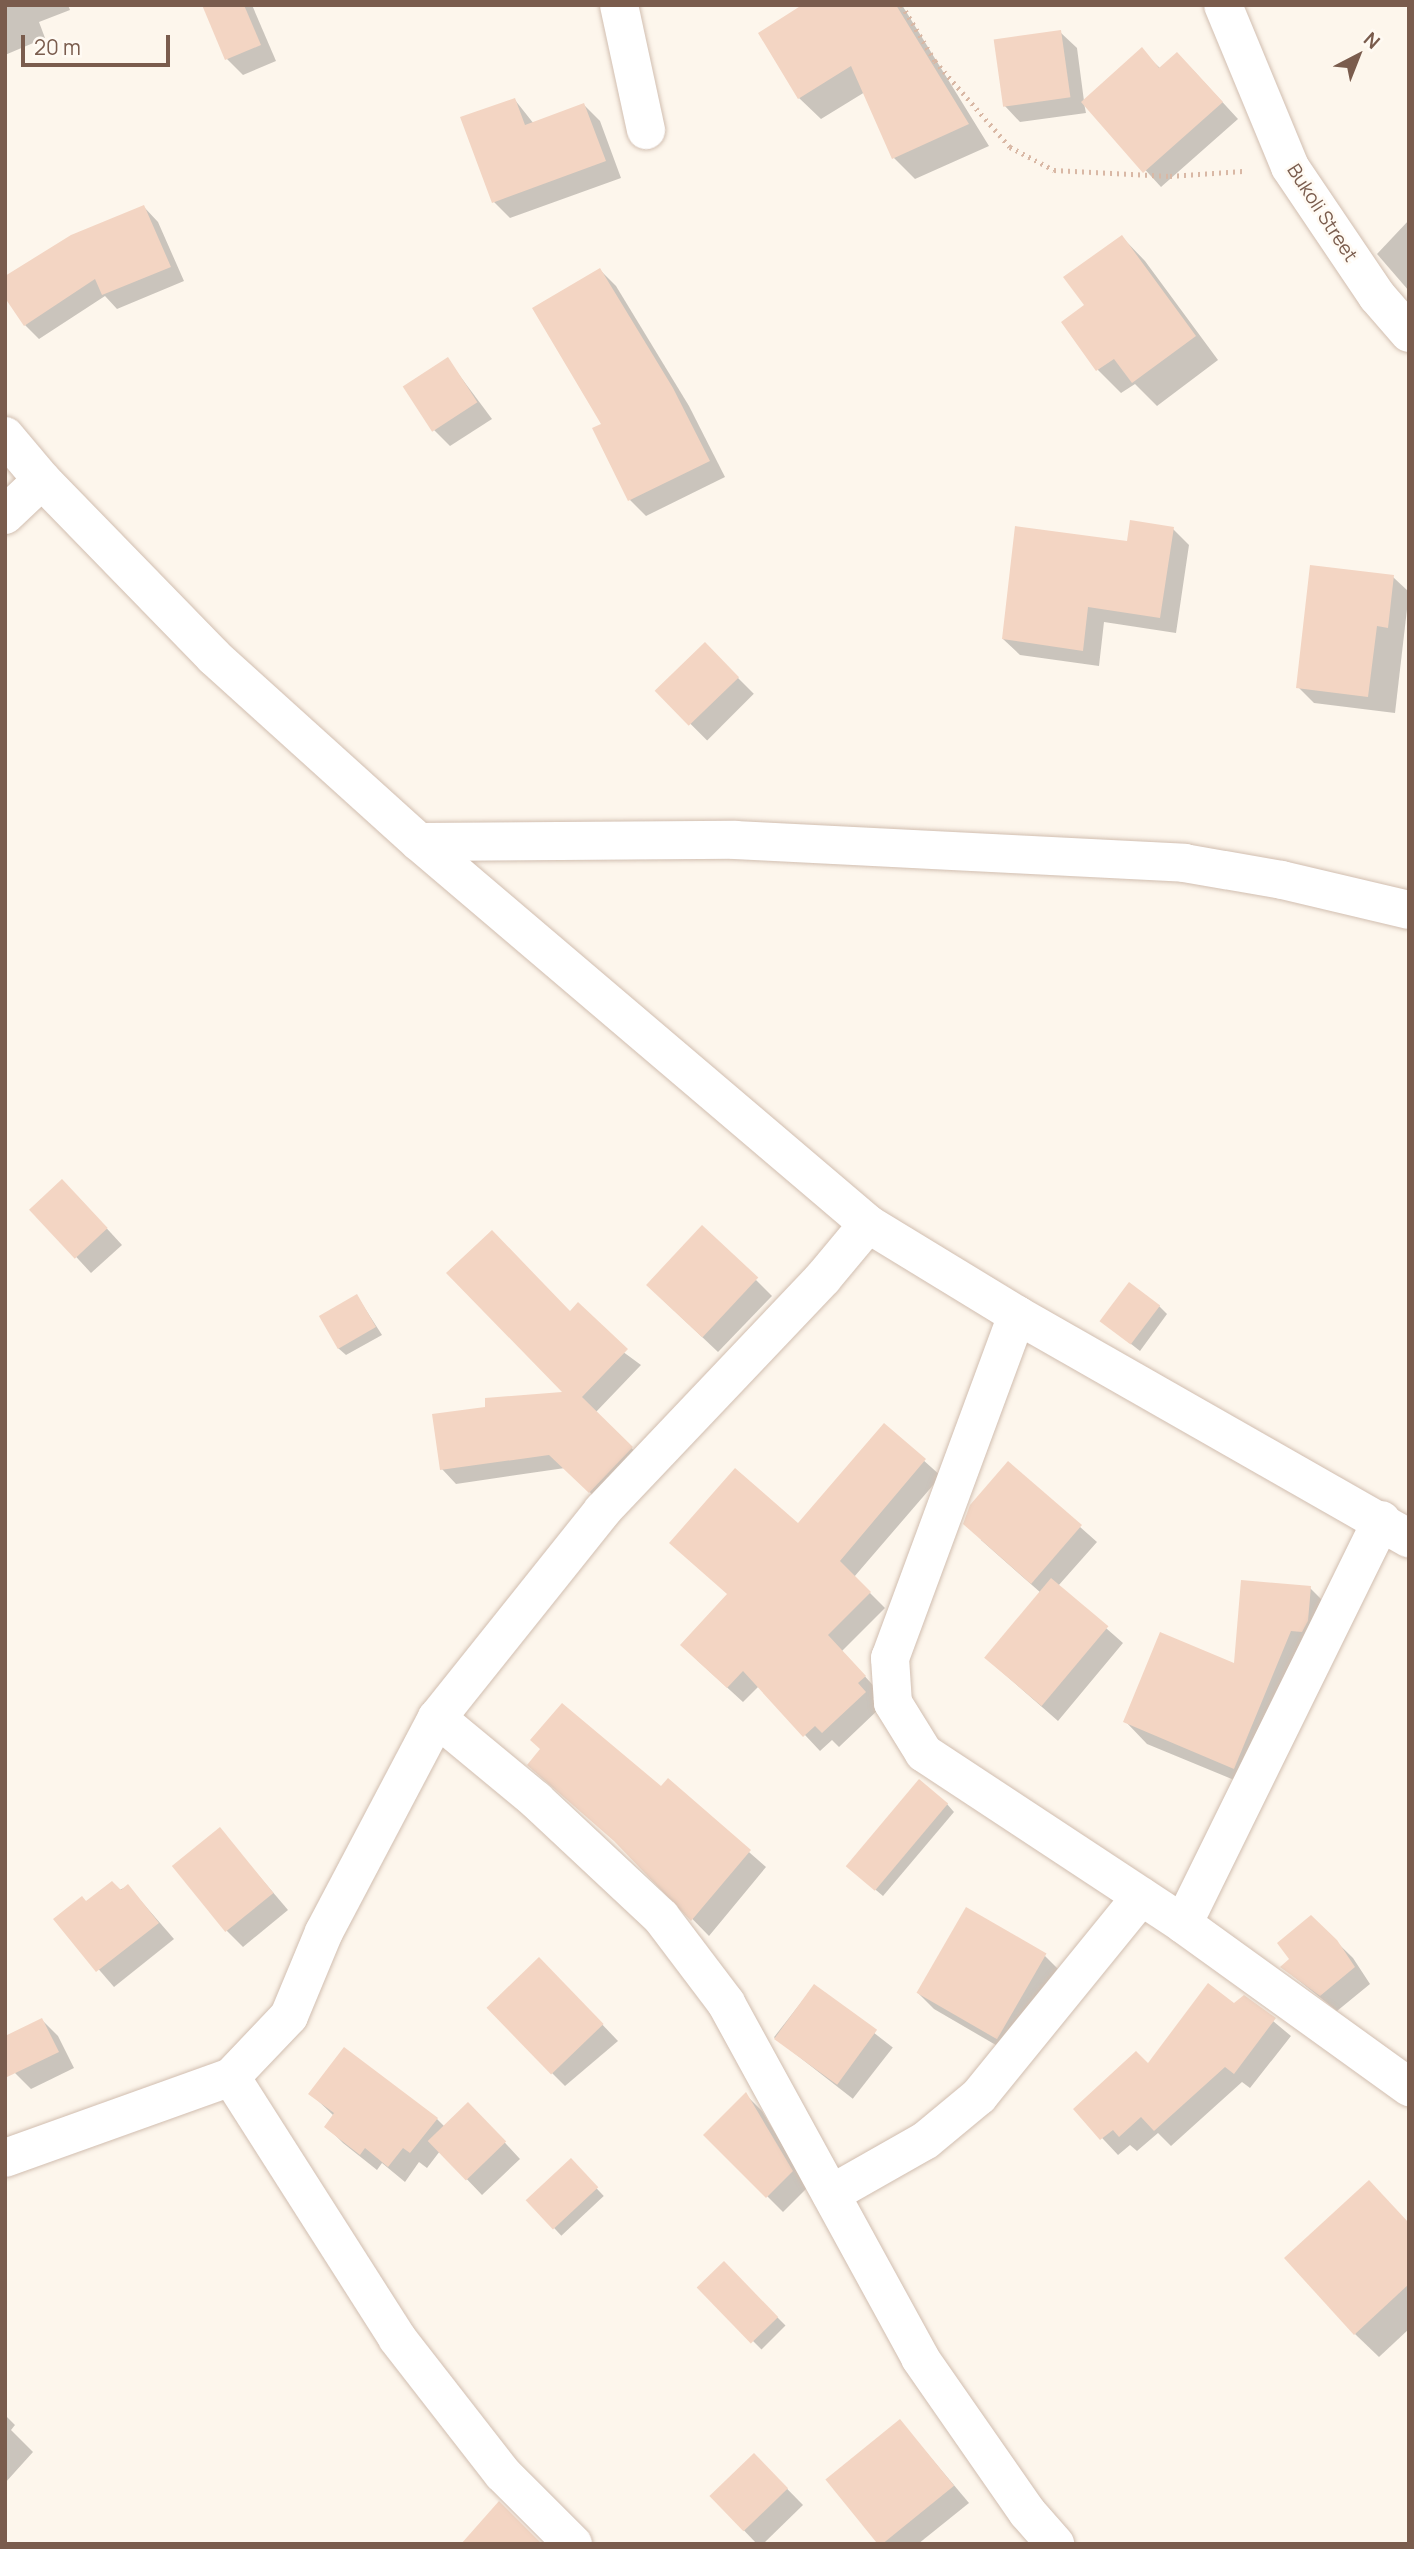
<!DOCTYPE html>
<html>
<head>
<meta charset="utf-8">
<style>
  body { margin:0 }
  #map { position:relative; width:1414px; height:2549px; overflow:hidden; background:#fdf6ec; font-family:Manrope,sans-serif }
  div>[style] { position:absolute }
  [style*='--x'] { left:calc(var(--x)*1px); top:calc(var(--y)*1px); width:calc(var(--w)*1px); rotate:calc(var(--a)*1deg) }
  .shadow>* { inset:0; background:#0003; transform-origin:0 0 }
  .building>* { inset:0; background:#f3d5c3; transform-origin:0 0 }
  .path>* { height:4.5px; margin-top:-2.25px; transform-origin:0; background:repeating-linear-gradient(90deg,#d9b8a5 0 2px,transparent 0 7px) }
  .roads { filter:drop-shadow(0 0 2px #d1beb0) drop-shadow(0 0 2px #d1beb0) }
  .minor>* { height:38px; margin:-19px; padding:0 19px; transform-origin:19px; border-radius:19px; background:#fff }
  span { translate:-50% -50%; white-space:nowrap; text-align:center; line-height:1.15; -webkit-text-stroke:5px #fffaf3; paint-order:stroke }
  .street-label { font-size:19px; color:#7a5c4d }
  .frame { position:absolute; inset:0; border:7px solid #7a5c4d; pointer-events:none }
  .north { position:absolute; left:1323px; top:21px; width:70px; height:70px; -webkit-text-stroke:5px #fffaf3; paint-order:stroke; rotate:42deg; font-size:19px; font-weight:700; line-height:28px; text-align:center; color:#7a5c4d }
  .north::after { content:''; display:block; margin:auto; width:24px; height:32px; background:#7a5c4d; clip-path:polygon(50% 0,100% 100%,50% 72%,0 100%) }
  .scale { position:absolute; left:21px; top:35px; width:149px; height:32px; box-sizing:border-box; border:4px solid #7a5c4d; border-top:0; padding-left:9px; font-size:21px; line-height:24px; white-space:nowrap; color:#7a5c4d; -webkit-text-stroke:5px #fffaf3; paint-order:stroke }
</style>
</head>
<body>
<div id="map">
  <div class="shadow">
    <div style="clip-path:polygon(5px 5px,68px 5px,70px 10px,39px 22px,45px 38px,5px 55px)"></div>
    <div style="clip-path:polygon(204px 5px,252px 5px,276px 61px,243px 75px,227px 59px)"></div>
    <div style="clip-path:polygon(806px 5px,902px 5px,989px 146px,915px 179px,894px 158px,865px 92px,821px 119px,799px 98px)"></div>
    <div style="clip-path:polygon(1060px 32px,1077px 48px,1084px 101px,1141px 50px,1161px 69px,1193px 70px,1238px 119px,1161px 187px,1084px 103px,1086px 113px,1020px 122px,1004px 105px)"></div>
    <div style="clip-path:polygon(515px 100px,534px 124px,584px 105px,600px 121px,621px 178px,510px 218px,494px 202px)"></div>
    <div style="clip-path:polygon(144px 207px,158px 222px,184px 281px,117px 309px,105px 296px,39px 339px,25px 325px)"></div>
    <div style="clip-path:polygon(1409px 220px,1409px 291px,1377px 254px)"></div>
    <div style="clip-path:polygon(1122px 237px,1145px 261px,1218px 360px,1157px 406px,1135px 384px,1121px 393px,1098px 370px,1087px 305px)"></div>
    <div style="clip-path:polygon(600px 270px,616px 286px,689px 406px,725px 477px,646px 516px,630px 500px,604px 424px)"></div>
    <div style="clip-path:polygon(448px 360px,492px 419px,450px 446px,434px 430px)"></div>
    <div style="clip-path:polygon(1173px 529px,1189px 545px,1176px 633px,1104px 622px,1099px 666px,1020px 655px,1003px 639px,1128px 543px)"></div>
    <div style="clip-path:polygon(1393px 577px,1409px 592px,1395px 713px,1314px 703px,1298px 687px)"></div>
    <div style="left:705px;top:645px;width:69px;height:66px;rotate:45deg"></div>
    <div style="clip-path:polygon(78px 1197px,122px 1245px,91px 1273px,32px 1209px)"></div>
    <div style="clip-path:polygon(756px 1280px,772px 1296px,718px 1352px,664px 1301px)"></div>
    <div style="clip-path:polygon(357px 1296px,382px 1335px,346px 1355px,338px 1348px)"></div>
    <div style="clip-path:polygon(1159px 1306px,1167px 1314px,1140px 1351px,1103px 1322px)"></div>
    <div style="clip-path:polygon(570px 1313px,641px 1365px,595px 1413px,646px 1462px,604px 1506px,565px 1468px,456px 1484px,442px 1469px,566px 1394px)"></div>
    <div style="clip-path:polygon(884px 1425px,941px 1476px,854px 1577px,885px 1608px,842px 1651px,880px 1693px,873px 1699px,880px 1708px,839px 1747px,832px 1740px,820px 1751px,759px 1686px,743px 1702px,697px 1660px,798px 1526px)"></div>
    <div style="clip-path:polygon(1009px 1464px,1097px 1542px,1058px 1586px,1123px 1643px,1058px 1721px,986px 1658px,1041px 1593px,981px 1540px)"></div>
    <div style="clip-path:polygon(1310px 1588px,1332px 1610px,1256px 1789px,1147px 1744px,1125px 1721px,1236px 1666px)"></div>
    <div style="clip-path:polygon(542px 1749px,662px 1788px,668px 1781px,766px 1867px,709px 1936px,628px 1853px)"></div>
    <div style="clip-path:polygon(947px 1804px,954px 1812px,883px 1896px,858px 1875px)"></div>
    <div style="clip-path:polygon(220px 1830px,288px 1910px,243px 1947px,227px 1931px)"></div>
    <div style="clip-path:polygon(128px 1886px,174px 1939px,114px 1987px,56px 1920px)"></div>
    <div style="clip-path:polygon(1311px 1917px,1353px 1958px,1370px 1984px,1337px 2011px,1282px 1967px,1292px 1959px)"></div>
    <div style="clip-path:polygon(1045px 1956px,1061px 1972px,1013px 2055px,934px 2009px,918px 1993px)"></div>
    <div style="clip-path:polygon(555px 1975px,618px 2041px,565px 2086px,549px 2070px)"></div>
    <div style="left:814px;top:1986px;width:100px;height:65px;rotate:38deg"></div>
    <div style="clip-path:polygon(1244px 1997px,1291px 2036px,1250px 2088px,1242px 2082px,1171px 2146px,1158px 2133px,1137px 2151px,1130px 2145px,1118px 2155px,1075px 2109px,1148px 2065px)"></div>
    <div style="clip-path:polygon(42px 2020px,58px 2036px,74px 2068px,31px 2089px,15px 2073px,5px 2054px)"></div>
    <div style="clip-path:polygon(311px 2094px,437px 2119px,444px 2126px,484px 2120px,520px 2159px,482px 2195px,440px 2151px,427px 2168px,419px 2162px,405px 2182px,382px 2163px,377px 2170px,343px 2143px,326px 2126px,334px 2116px)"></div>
    <div style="clip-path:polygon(746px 2095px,762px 2111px,808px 2187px,783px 2212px,706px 2135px)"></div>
    <div style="left:571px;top:2161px;width:48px;height:58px;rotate:47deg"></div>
    <div style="clip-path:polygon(1409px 2224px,1409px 2329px,1379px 2357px,1355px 2334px)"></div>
    <div style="left:724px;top:2264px;width:87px;height:34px;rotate:45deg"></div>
    <div style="clip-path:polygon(5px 2415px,15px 2425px,11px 2430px,33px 2452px,5px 2483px)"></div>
    <div style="clip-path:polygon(900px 2421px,969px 2503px,918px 2544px,880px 2544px,828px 2480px)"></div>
    <div style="clip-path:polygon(754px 2455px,803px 2505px,763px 2544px,757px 2544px,711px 2496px)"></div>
  </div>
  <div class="building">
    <div style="clip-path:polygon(202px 5px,244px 5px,261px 45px,225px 60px)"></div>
    <div style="clip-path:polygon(802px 5px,896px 5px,969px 124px,892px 159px,851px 66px,798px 99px,758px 33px)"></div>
    <div style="left:1061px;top:30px;width:68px;height:68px;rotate:82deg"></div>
    <div style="clip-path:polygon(1142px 47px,1159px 68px,1177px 52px,1223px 102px,1143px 173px,1081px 102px)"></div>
    <div style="clip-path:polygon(515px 98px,525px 125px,584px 103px,606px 161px,492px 203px,460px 117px)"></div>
    <div style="clip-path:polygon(144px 205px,171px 267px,102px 295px,95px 279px,24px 326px,5px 298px,5px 276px,71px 235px)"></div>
    <div style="clip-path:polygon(1122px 235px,1196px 336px,1132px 383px,1114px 359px,1096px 371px,1061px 322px,1084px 305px,1063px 277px)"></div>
    <div style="clip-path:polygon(600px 268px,673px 388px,710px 461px,628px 501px,592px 428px,601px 424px,532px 308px)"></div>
    <div style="left:448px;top:357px;width:54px;height:54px;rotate:57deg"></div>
    <div style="clip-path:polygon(1130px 520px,1174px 527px,1160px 618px,1088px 607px,1083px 651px,1002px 639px,1015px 526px,1127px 541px)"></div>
    <div style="clip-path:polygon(1310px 565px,1394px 575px,1388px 628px,1377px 626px,1368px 697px,1296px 688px)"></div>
    <div style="left:705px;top:642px;width:49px;height:70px;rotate:46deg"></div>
    <div style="left:62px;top:1179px;width:67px;height:45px;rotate:47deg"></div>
    <div style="left:702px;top:1225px;width:77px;height:82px;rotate:43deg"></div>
    <div style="clip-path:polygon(492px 1230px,570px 1311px,578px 1302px,628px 1349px,582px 1397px,633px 1447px,589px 1493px,549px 1455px,440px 1470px,432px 1414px,485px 1407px,485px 1398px,562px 1392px,446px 1273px)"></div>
    <div style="left:1129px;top:1282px;width:39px;height:49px;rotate:37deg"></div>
    <div style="left:357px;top:1294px;width:38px;height:44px;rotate:60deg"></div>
    <div style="clip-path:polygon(884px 1423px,926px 1459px,840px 1561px,871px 1592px,828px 1635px,866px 1676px,858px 1683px,866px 1692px,822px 1733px,815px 1726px,803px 1737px,743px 1671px,727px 1688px,680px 1645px,727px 1594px,669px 1543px,735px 1468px,798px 1523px)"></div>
    <div style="clip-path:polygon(1008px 1461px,1082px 1525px,1031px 1584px,963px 1524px,970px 1505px)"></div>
    <div style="left:1051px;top:1578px;width:75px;height:104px;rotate:40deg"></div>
    <div style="clip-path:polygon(1241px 1580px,1311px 1586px,1308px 1621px,1302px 1632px,1291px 1631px,1234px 1769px,1123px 1722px,1160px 1632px,1234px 1663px)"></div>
    <div style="clip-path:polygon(562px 1703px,661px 1786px,668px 1778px,751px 1850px,691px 1921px,614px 1841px,527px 1765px,540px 1749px,530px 1740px)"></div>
    <div style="left:919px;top:1779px;width:38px;height:114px;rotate:40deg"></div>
    <div style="left:220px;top:1827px;width:85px;height:62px;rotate:51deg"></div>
    <div style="clip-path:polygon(112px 1881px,121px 1890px,128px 1884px,159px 1923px,96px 1972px,53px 1919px,82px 1896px,86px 1901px)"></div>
    <div style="left:966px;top:1907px;width:93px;height:99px;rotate:30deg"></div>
    <div style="clip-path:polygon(1311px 1915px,1337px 1940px,1355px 1967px,1320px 1996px,1280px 1967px,1289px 1959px,1277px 1943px)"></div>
    <div style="left:539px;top:1957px;width:93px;height:73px;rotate:46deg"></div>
    <div style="clip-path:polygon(1208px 1983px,1234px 2003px,1244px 1995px,1276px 2018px,1234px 2074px,1225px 2067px,1154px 2131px,1141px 2117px,1119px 2137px,1113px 2130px,1100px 2140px,1073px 2109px,1136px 2051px,1148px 2063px)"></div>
    <div style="left:814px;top:1984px;width:78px;height:68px;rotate:36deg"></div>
    <div style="clip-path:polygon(42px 2018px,59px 2052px,5px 2078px,5px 2036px)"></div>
    <div style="clip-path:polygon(344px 2047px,438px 2118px,410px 2153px,403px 2148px,388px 2167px,365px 2148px,360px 2155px,324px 2127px,334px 2113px,308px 2094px)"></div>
    <div style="clip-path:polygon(746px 2092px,793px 2171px,766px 2198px,703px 2135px)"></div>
    <div style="left:468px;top:2102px;width:55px;height:56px;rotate:46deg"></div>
    <div style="left:571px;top:2158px;width:40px;height:62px;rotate:47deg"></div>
    <div style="clip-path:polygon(1369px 2180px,1409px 2223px,1409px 2284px,1354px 2335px,1284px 2258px)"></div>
    <div style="left:724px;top:2261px;width:78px;height:38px;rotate:46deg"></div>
    <div style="left:900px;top:2419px;width:86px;height:96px;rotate:51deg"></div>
    <div style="left:754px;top:2453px;width:49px;height:62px;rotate:46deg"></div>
    <div style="clip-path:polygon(499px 2501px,542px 2544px,461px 2544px)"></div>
  </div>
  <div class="path">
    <div style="--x:902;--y:5;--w:65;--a:59.5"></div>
    <div style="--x:935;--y:61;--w:114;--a:48.9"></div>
    <div style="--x:1010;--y:147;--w:50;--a:27.6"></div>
    <div style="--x:1054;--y:170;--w:116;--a:3"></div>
    <div style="--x:1170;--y:176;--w:73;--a:-3.9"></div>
  </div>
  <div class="roads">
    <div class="minor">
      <div style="--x:619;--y:5;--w:128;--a:77.8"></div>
      <div style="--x:1223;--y:5;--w:175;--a:67.5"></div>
      <div style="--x:1290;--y:167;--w:156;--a:56"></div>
      <div style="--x:1377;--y:296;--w:49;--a:49.1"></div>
      <div style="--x:5;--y:436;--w:57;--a:49.9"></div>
      <div style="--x:42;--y:480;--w:247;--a:45.8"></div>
      <div style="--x:214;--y:657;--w:276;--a:42.1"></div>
      <div style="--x:419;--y:842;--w:590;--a:40.39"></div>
      <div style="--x:868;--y:1224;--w:175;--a:31.4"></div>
      <div style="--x:1017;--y:1315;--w:451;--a:29.7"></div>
      <div style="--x:5;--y:515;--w:51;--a:-43.4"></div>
      <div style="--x:419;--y:842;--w:316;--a:-0.4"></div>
      <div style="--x:735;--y:840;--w:450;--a:2.9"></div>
      <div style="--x:1184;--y:863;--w:99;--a:9.8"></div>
      <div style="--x:1282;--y:880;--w:130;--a:13.3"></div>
      <div style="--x:1017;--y:1315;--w:366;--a:110.3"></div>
      <div style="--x:890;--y:1658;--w:45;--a:86.2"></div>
      <div style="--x:893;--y:1703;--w:59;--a:58.2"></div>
      <div style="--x:924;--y:1753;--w:310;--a:33.4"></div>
      <div style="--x:1183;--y:1924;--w:279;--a:35.8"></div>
      <div style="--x:437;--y:1718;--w:129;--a:39.6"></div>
      <div style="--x:536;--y:1800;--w:171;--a:43.1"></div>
      <div style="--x:661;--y:1917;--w:108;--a:52.9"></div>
      <div style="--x:726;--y:2003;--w:405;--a:61.3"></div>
      <div style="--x:920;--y:2358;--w:188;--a:55.2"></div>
      <div style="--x:1027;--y:2512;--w:43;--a:48.8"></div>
      <div style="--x:1183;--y:1924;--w:450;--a:-63.8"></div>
      <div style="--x:231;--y:2077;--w:309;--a:57.5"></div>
      <div style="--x:397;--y:2338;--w:172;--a:52.1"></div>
      <div style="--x:503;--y:2474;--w:99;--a:45"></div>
      <div style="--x:5;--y:2158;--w:240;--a:-19.7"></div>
      <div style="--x:231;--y:2077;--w:84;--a:-46.4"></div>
      <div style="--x:289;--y:2016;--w:91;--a:-67.4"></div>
      <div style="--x:324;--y:1932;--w:242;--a:-62.2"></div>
      <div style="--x:437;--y:1718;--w:265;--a:-51.4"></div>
      <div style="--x:602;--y:1511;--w:321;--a:-46.5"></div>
      <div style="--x:823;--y:1278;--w:70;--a:-50.2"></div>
      <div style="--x:831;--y:2194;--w:109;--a:-29.6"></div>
      <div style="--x:926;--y:2140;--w:69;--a:-39.7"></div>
      <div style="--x:979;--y:2096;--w:257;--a:-50.9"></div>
    </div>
  </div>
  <div class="street-label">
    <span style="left:1322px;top:213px;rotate:57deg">Bukoli Street</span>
  </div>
  <div class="frame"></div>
  <div class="north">N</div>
  <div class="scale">20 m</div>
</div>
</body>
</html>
